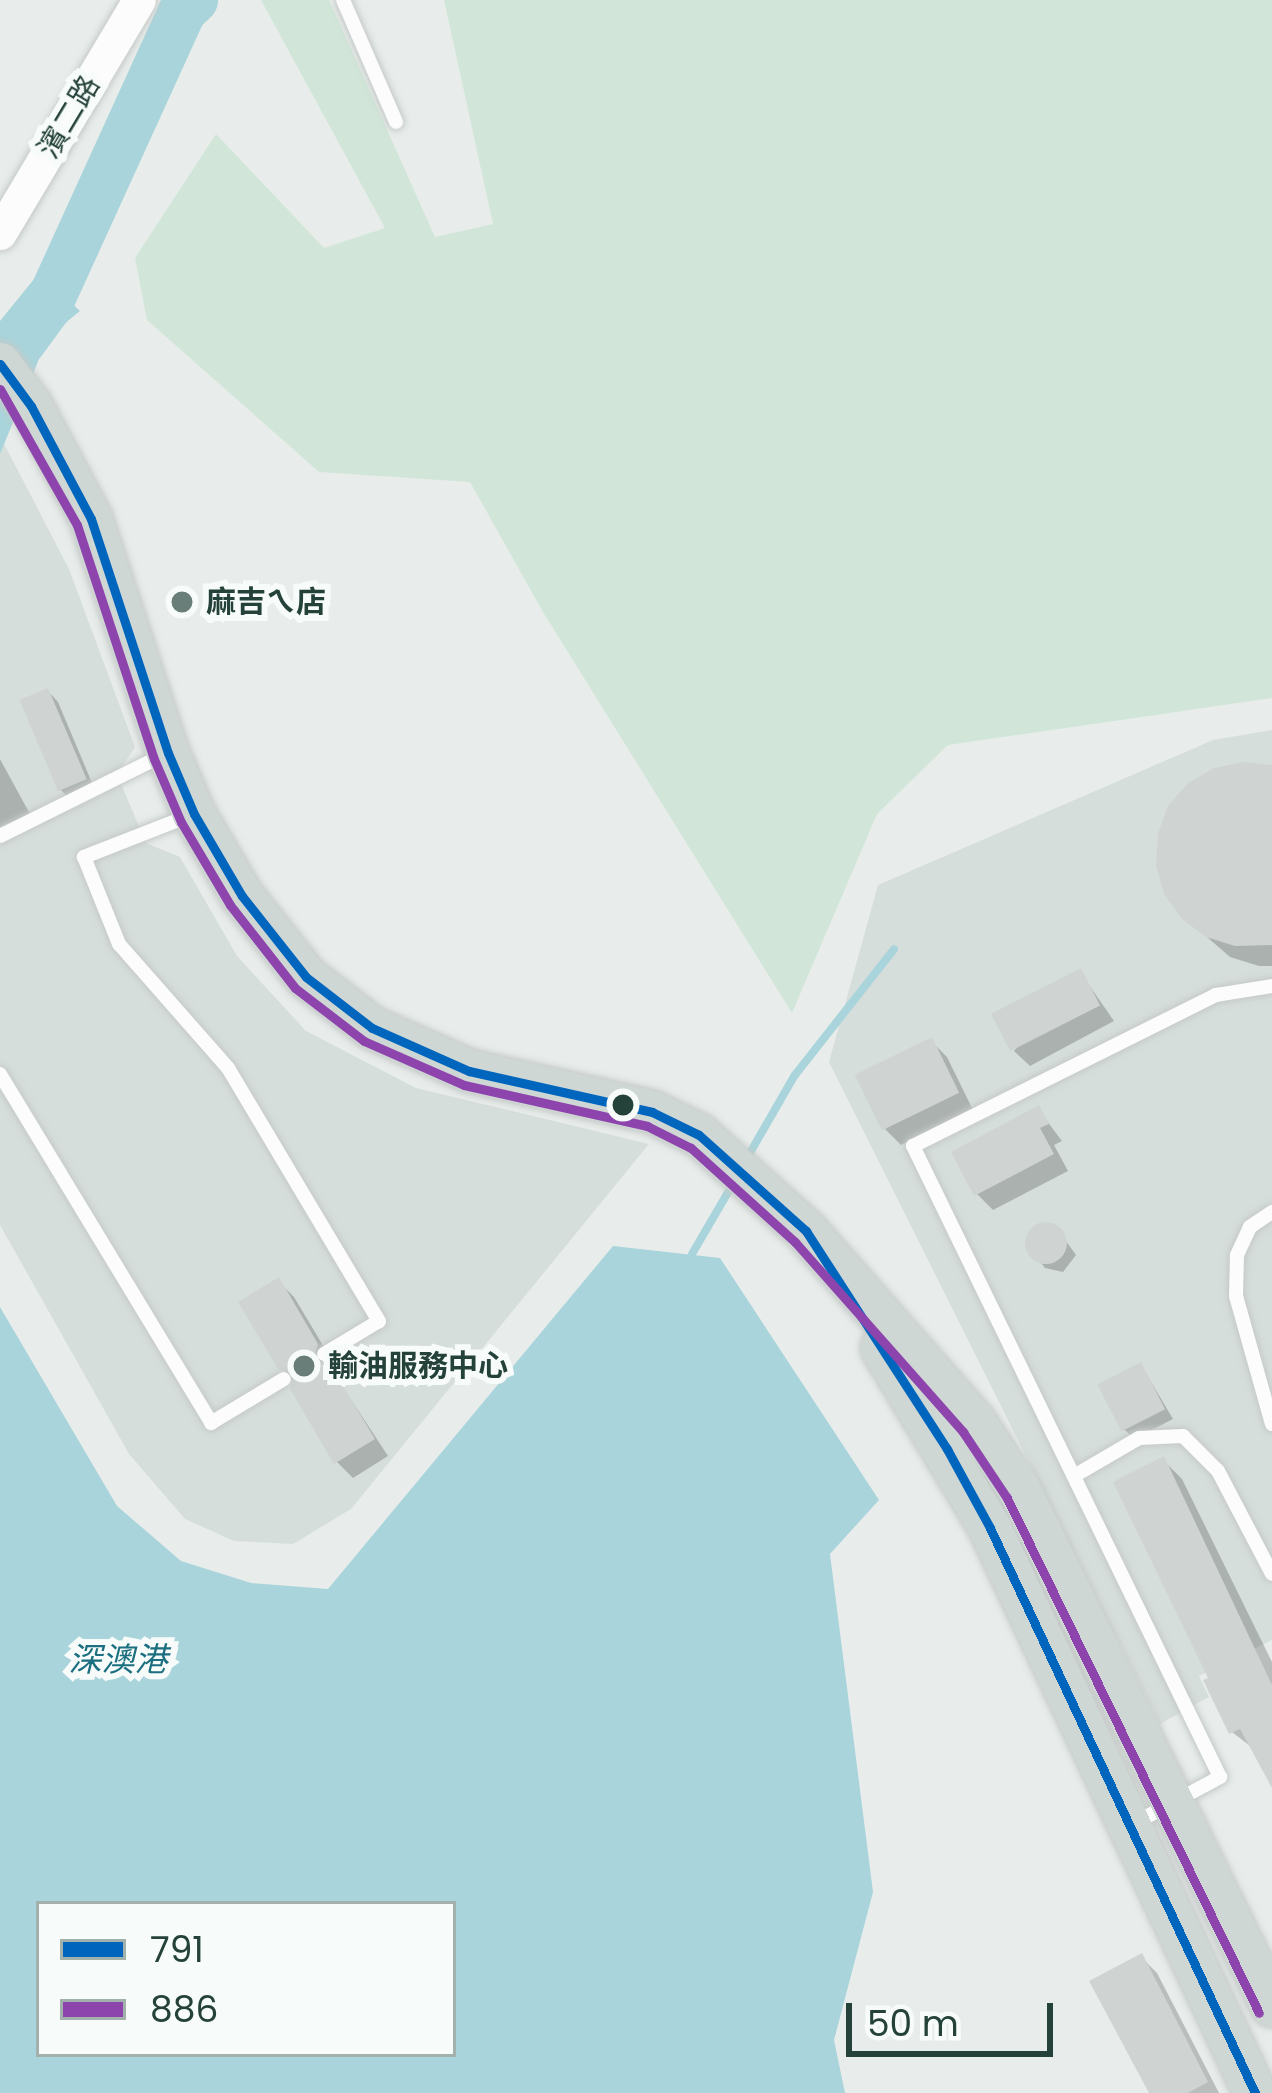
<!DOCTYPE html>
<html>
<head>
<meta charset="utf-8">
<style>
  body { margin:0 }
  #map { position:relative; width:1272px; height:2093px; overflow:hidden; background:#e8edeb; font-family:Poppins,"Noto Sans TC",sans-serif }
  div>[style] { position:absolute }
  [style*='--x'] { left:calc(var(--x)*1px); top:calc(var(--y)*1px); width:calc(var(--w)*1px); rotate:calc(var(--a)*1deg) }
  .built>* { inset:0; background:#d6dedb }
  .green>* { inset:0; background:#d1e6d8 }
  .water>* { inset:0; background:#a9d4db }
  .shadow>* { inset:0; background:#0003 }
  .stream>* { height:8px; margin:-4px; padding:0 4px; transform-origin:4px; border-radius:4px; background:#a9d4db }
  .river>* { height:48px; margin:-24px; padding:0 24px; transform-origin:24px; border-radius:24px; background:#a9d4db }
  .building>* { inset:0; background:#cfd4d2; transform-origin:0 0 }
  .round { border-radius:50% }
  .roads { filter:drop-shadow(0 0 3px #c5cac8) drop-shadow(0 0 3px #c5cac8) }
  .service>* { height:14px; margin:-7px; padding:0 7px; transform-origin:7px; border-radius:7px; background:#fcfcfc }
  .tertiary>* { height:33px; margin:-16.5px; padding:0 16.5px; transform-origin:16.5px; border-radius:16.5px; background:#fcfcfc }
  .primary>* { height:42px; margin:-21px; padding:0 21px; transform-origin:21px; border-radius:21px; background:#cfd7d5 }
  .bus-1>* { height:9px; margin:-4.5px; padding:0 4.5px; transform-origin:4.5px; border-radius:4.5px; background:#0065bd }
  .bus-2>* { height:9px; margin:-4.5px; padding:0 4.5px; transform-origin:4.5px; border-radius:4.5px; background:#8e44ad }
  .dots>* { width:33px; height:33px; translate:-50% -50%; box-sizing:border-box; border:6px solid #f7fbf9; border-radius:50% }
  span { translate:-50% -50%; white-space:nowrap; text-align:center; line-height:1.15; -webkit-text-stroke:12px #f7fbf9; paint-order:stroke }
  .street-label { font-size:30px; color:#24423a }
  .poi-label { font-size:30px; color:#24423a; font-weight:700 }
  .left { translate:0 -50%; text-align:left }
  .water-label { font-size:33px; color:#1c6f80; font-style:italic }
  .legend { position:absolute; left:36px; top:1901px; width:420px; height:156px; box-sizing:border-box; background:#f7fbf9; border:3px solid #a3b1ad; margin:0; padding:15px 21px; list-style:none; font-size:36px; color:#24423a }
  .legend li { display:flex; align-items:center; gap:24px; height:60px }
  .legend b { width:60px; border:3px solid #a3b1ad }
  .scale { position:absolute; left:846px; top:2003px; width:207px; height:54px; box-sizing:border-box; border:6px solid #24423a; border-top:0; padding-left:15px; font-size:36px; line-height:42px; white-space:nowrap; color:#24423a; -webkit-text-stroke:9px #f7fbf9; paint-order:stroke }
</style>
</head>
<body>
<div id="map">
  <div class="built">
    <div style="clip-path:polygon(0 436px,69px 569px,135px 747px,117px 774px,146px 843px,180px 857px,237px 956px,306px 1031px,416px 1088px,649px 1144px,351px 1509px,293px 1544px,234px 1541px,185px 1519px,129px 1454px,0 1225px)"></div>
    <div style="clip-path:polygon(1272px 730px,1272px 1640px,1199px 1676px,1209px 1697px,1160px 1724px,829px 1062px,878px 885px,1213px 740px)"></div>
  </div>
  <div class="green">
    <div style="clip-path:polygon(261px 0,329px 0,435px 237px,493px 224px,444px 0,1272px 0,1272px 698px,948px 745px,877px 814px,792px 1013px,543px 612px,470px 482px,319px 472px,147px 320px,135px 258px,216px 134px,324px 248px,385px 228px)"></div>
  </div>
  <div class="water">
    <div style="clip-path:polygon(39px 273px,80px 311px,48px 337px,0 454px,0 321px)"></div>
    <div style="clip-path:polygon(evenodd,613px 1246px,720px 1258px,879px 1500px,830px 1554px,873px 1892px,834px 2040px,845px 2093px,0 2093px,0 1307px,117px 1506px,181px 1561px,251px 1583px,328px 1589px,613px 1246px,39px 1904px,453px 1904px,453px 2054px,39px 2054px,39px 1904px)"></div>
  </div>
  <div class="shadow">
    <div style="clip-path:polygon(48px 691px,58px 702px,95px 790px,71px 800px,61px 790px)"></div>
    <div style="clip-path:polygon(0 759px,30px 814px,0 827px)"></div>
    <div style="clip-path:polygon(1272px 768px,1272px 966px,1259px 966px,1230px 957px,1184px 917px)"></div>
    <div style="clip-path:polygon(1080px 972px,1114px 1021px,1030px 1066px,1014px 1051px)"></div>
    <div style="clip-path:polygon(931px 1041px,947px 1057px,973px 1110px,901px 1145px,885px 1129px)"></div>
    <div style="clip-path:polygon(1038px 1109px,1062px 1141px,1054px 1145px,1068px 1171px,993px 1210px,977px 1194px)"></div>
    <div style="clip-path:polygon(1044px 1224px,1056px 1227px,1076px 1255px,1063px 1272px,1045px 1268px,1028px 1246px,1030px 1234px)"></div>
    <div style="clip-path:polygon(278px 1281px,294px 1297px,333px 1362px,331px 1369px,388px 1456px,353px 1478px,337px 1462px,295px 1382px,281px 1367px)"></div>
    <div style="clip-path:polygon(1141px 1365px,1173px 1419px,1134px 1439px,1124px 1429px)"></div>
    <div style="clip-path:polygon(1163px 1460px,1182px 1479px,1272px 1662px,1272px 1781px,1254px 1749px,1232px 1732px,1212px 1679px)"></div>
    <div style="clip-path:polygon(1141px 1957px,1157px 1973px,1219px 2093px,1152px 2093px)"></div>
  </div>
  <div class="stream">
    <div style="--x:747;--y:1158;--w:96;--a:-60"></div>
    <div style="--x:795;--y:1075;--w:160;--a:-51.8"></div>
    <div style="--x:692;--y:1254;--w:83;--a:-59.7"></div>
  </div>
  <div class="river">
    <div style="--x:22;--y:342;--w:42;--a:-53.7"></div>
    <div style="--x:47;--y:308;--w:328;--a:-65.5"></div>
    <div style="--x:183;--y:10;--w:15;--a:-42"></div>
  </div>
  <div class="building">
    <div style="left:48px;top:688px;width:99px;height:31px;rotate:67deg"></div>
    <div style="clip-path:polygon(1243px 762px,1272px 765px,1272px 945px,1235px 946px,1206px 937px,1182px 919px,1164px 894px,1156px 865px,1158px 834px,1168px 806px,1188px 783px,1214px 768px)"></div>
    <div style="left:1081px;top:968px;width:42px;height:101px;rotate:63deg"></div>
    <div style="left:932px;top:1037px;width:62px;height:86px;rotate:64deg"></div>
    <div style="clip-path:polygon(1039px 1105px,1049px 1124px,1040px 1128px,1054px 1154px,974px 1196px,951px 1152px)"></div>
    <div class="round" style="left:1025px;top:1222px;width:42px;height:42px"></div>
    <div style="clip-path:polygon(279px 1277px,318px 1344px,314px 1359px,330px 1364px,375px 1439px,334px 1464px,290px 1389px,294px 1374px,278px 1369px,238px 1302px)"></div>
    <div style="left:1141px;top:1362px;width:53px;height:49px;rotate:63deg"></div>
    <div style="clip-path:polygon(1164px 1456px,1272px 1685px,1272px 1788px,1240px 1729px,1229px 1734px,1203px 1680px,1208px 1678px,1113px 1482px)"></div>
    <div style="clip-path:polygon(1142px 1953px,1208px 2082px,1188px 2093px,1149px 2093px,1089px 1981px)"></div>
  </div>
  <div class="roads">
    <div class="service">
      <div style="--x:343;--y:0;--w:133;--a:66.5"></div>
      <div style="--x:186;--y:817;--w:110;--a:158.6"></div>
      <div style="--x:84;--y:857;--w:94;--a:68.1"></div>
      <div style="--x:119;--y:944;--w:165;--a:48.7"></div>
      <div style="--x:228;--y:1068;--w:295;--a:59.2"></div>
      <div style="--x:379;--y:1321;--w:64;--a:149"></div>
      <div style="--x:0;--y:836;--w:182;--a:-26.4"></div>
      <div style="--x:0;--y:1074;--w:408;--a:58.8"></div>
      <div style="--x:211;--y:1423;--w:85;--a:-31.1"></div>
      <div style="--x:1272;--y:1212;--w:27;--a:146"></div>
      <div style="--x:1250;--y:1227;--w:31;--a:115"></div>
      <div style="--x:1237;--y:1255;--w:41;--a:91.4"></div>
      <div style="--x:1236;--y:1296;--w:133;--a:74.3"></div>
      <div style="--x:1074;--y:1476;--w:75;--a:-30.3"></div>
      <div style="--x:1139;--y:1438;--w:44;--a:-2.6"></div>
      <div style="--x:1183;--y:1436;--w:49;--a:45"></div>
      <div style="--x:1218;--y:1471;--w:116;--a:62.3"></div>
      <div style="--x:1135;--y:1823;--w:97;--a:-28.4"></div>
      <div style="--x:1220;--y:1777;--w:702;--a:-115.94"></div>
      <div style="--x:913;--y:1146;--w:339;--a:-26.5"></div>
      <div style="--x:1216;--y:995;--w:57;--a:-9.1"></div>
    </div>
    <div class="tertiary">
      <div style="--x:0;--y:233;--w:271;--a:-59.2"></div>
    </div>
    <div class="primary">
      <div style="--x:0;--y:364;--w:52;--a:53.6"></div>
      <div style="--x:31;--y:406;--w:128;--a:62"></div>
      <div style="--x:91;--y:519;--w:246;--a:71.8"></div>
      <div style="--x:168;--y:753;--w:66;--a:66.9"></div>
      <div style="--x:194;--y:814;--w:95;--a:59.7"></div>
      <div style="--x:242;--y:896;--w:103;--a:51.7"></div>
      <div style="--x:306;--y:977;--w:83;--a:37.7"></div>
      <div style="--x:372;--y:1028;--w:106;--a:23.9"></div>
      <div style="--x:469;--y:1071;--w:188;--a:12.6"></div>
      <div style="--x:652;--y:1112;--w:52;--a:26.1"></div>
      <div style="--x:699;--y:1135;--w:144;--a:41.9"></div>
      <div style="--x:806;--y:1231;--w:256;--a:48.6"></div>
      <div style="--x:975;--y:1423;--w:82;--a:56.5"></div>
      <div style="--x:1020;--y:1491;--w:573;--a:63.93"></div>
      <div style="--x:882;--y:1348;--w:210;--a:59"></div>
      <div style="--x:990;--y:1528;--w:624;--a:64.87"></div>
    </div>
  </div>
  <div class="bus-1">
    <div style="--x:0;--y:364;--w:52;--a:53.6"></div>
    <div style="--x:31;--y:406;--w:128;--a:62"></div>
    <div style="--x:91;--y:519;--w:246;--a:71.8"></div>
    <div style="--x:168;--y:753;--w:66;--a:66.9"></div>
    <div style="--x:194;--y:814;--w:95;--a:59.7"></div>
    <div style="--x:242;--y:896;--w:103;--a:51.7"></div>
    <div style="--x:306;--y:977;--w:83;--a:37.7"></div>
    <div style="--x:372;--y:1028;--w:106;--a:23.9"></div>
    <div style="--x:469;--y:1071;--w:188;--a:12.6"></div>
    <div style="--x:652;--y:1112;--w:52;--a:26.1"></div>
    <div style="--x:699;--y:1135;--w:144;--a:41.9"></div>
    <div style="--x:806;--y:1231;--w:260;--a:57.1"></div>
    <div style="--x:947;--y:1449;--w:90;--a:61.4"></div>
    <div style="--x:990;--y:1528;--w:624;--a:64.87"></div>
  </div>
  <div class="bus-2">
    <div style="--x:0;--y:389;--w:156;--a:60.5"></div>
    <div style="--x:77;--y:525;--w:246;--a:71.8"></div>
    <div style="--x:154;--y:759;--w:69;--a:66.8"></div>
    <div style="--x:181;--y:822;--w:96;--a:59.4"></div>
    <div style="--x:230;--y:905;--w:105;--a:51.9"></div>
    <div style="--x:295;--y:988;--w:87;--a:37.5"></div>
    <div style="--x:364;--y:1041;--w:109;--a:23.7"></div>
    <div style="--x:464;--y:1085;--w:188;--a:12.6"></div>
    <div style="--x:647;--y:1126;--w:49;--a:26.6"></div>
    <div style="--x:691;--y:1148;--w:140;--a:42.1"></div>
    <div style="--x:795;--y:1242;--w:254;--a:48.5"></div>
    <div style="--x:963;--y:1432;--w:79;--a:56.3"></div>
    <div style="--x:1007;--y:1498;--w:573;--a:63.93"></div>
  </div>
  <div class="dots">
    <div style="left:182px;top:602px;background:#697e78"></div>
    <div style="left:623px;top:1105px;background:#24423a"></div>
    <div style="left:304px;top:1366px;background:#697e78"></div>
  </div>
  <div class="street-label">
    <span style="left:69px;top:117px;rotate:-59deg">濱二路</span>
  </div>
  <div class="poi-label">
    <span class="left" style="left:206px;top:602px">麻吉ㄟ店</span>
    <span class="left" style="left:328px;top:1366px">輸油服務中心</span>
  </div>
  <div class="water-label">
    <span style="left:118px;top:1660px">深澳港</span>
  </div>
  <ul class="legend">
  <li><b style="height:15px;background:#0065bd"></b>791</li>
  <li><b style="height:15px;background:#8e44ad"></b>886</li>
  </ul>
  <div class="scale">50 m</div>
</div>
</body>
</html>
